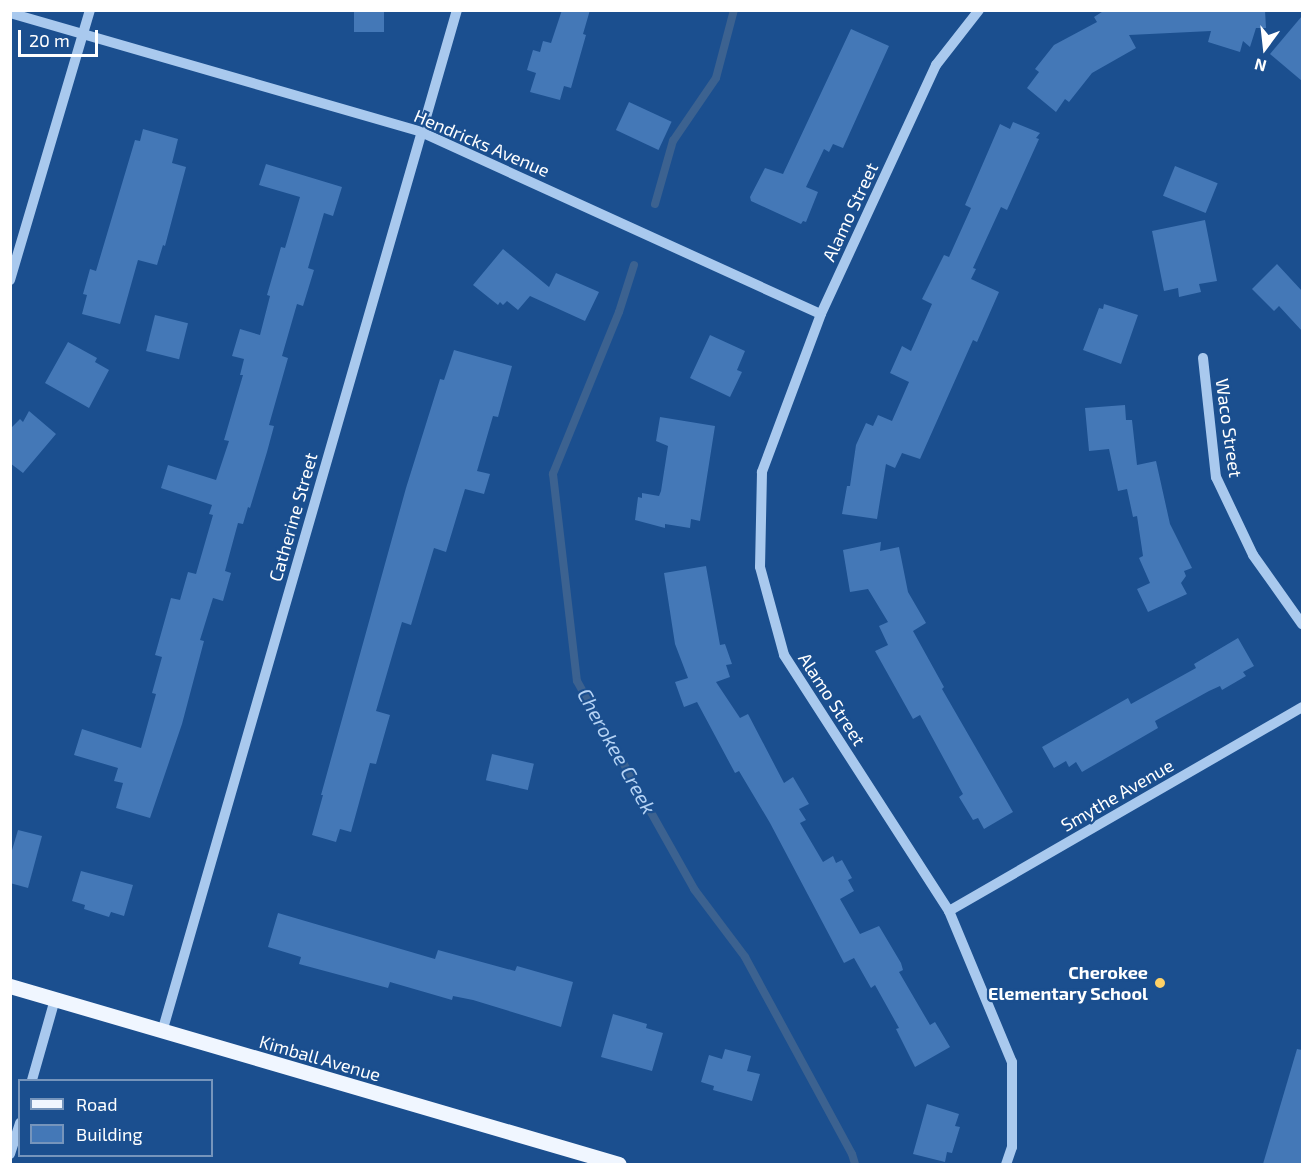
<!DOCTYPE html>
<html>
<head>
<meta charset="utf-8">
<style>
  body { margin:0 }
  #map { position:relative; width:1313px; height:1175px; overflow:hidden; background:#1b4f8f; font-family:"Exo 2",sans-serif }
  div>[style] { position:absolute }
  [style*='--x'] { left:calc(var(--x)*1px); top:calc(var(--y)*1px); width:calc(var(--w)*1px); rotate:calc(var(--a)*1deg) }
  .stream>* { height:8px; margin:-4px; padding:0 4px; transform-origin:4px; border-radius:4px; background:#3c6290 }
  .building>* { inset:0; background:#4478b7; transform-origin:0 0 }
  .minor>* { height:10px; margin:-5px; padding:0 5px; transform-origin:5px; border-radius:5px; background:#a9c9ee }
  .major>* { height:15px; margin:-7.5px; padding:0 7.5px; transform-origin:7.5px; border-radius:7.5px; background:#f0f6ff }
  .dots>* { width:16px; height:16px; translate:-50% -50%; box-sizing:border-box; border:3px solid #1b4f8f; border-radius:50% }
  span { translate:-50% -50%; white-space:nowrap; text-align:center; line-height:1.15; -webkit-text-stroke:4.5px #1b4f8f; paint-order:stroke }
  .street-label { font-size:18px; color:#fff }
  .poi-label { font-size:18px; color:#fff; font-weight:700 }
  .right { translate:-100% -50%; text-align:right }
  .water-label { font-size:20px; color:#b5d3f5; font-style:italic }
  .frame { position:absolute; inset:0; border:12px solid #fff; pointer-events:none }
  .legend { position:absolute; left:18px; top:1079px; width:195px; height:78px; box-sizing:border-box; background:#1b4f8f; border:2px solid #7695bc; margin:0; padding:8px 10px; list-style:none; font-size:18px; color:#fff }
  .legend li { display:flex; align-items:center; gap:12px; height:30px }
  .legend b { width:30px; border:2px solid #7695bc }
  .north { position:absolute; left:1235px; top:18px; width:60px; height:60px; -webkit-text-stroke:4px #1b4f8f; paint-order:stroke; rotate:195deg; font-size:16px; font-weight:700; line-height:24px; text-align:center; color:#fff }
  .north::after { content:''; display:block; margin:auto; width:21px; height:27px; background:#fff; clip-path:polygon(50% 0,100% 100%,50% 72%,0 100%) }
  .scale { position:absolute; left:18px; top:30px; width:80px; height:27px; box-sizing:border-box; border:3px solid #fff; border-top:0; padding-left:8px; font-size:18px; line-height:21px; white-space:nowrap; color:#fff; -webkit-text-stroke:4px #1b4f8f; paint-order:stroke }
</style>
</head>
<body>
<div id="map">
  <div class="stream">
    <div style="--x:655;--y:204;--w:66;--a:-74.1"></div>
    <div style="--x:673;--y:141;--w:76;--a:-55.7"></div>
    <div style="--x:716;--y:78;--w:70;--a:-75.2"></div>
    <div style="--x:634;--y:265;--w:49;--a:107.7"></div>
    <div style="--x:619;--y:312;--w:175;--a:112.2"></div>
    <div style="--x:553;--y:474;--w:208;--a:83.4"></div>
    <div style="--x:577;--y:681;--w:239;--a:60.6"></div>
    <div style="--x:694;--y:889;--w:85;--a:53.1"></div>
    <div style="--x:745;--y:957;--w:224;--a:61.5"></div>
    <div style="--x:852;--y:1154;--w:10;--a:73"></div>
  </div>
  <div class="building">
    <div style="left:354px;top:10px;width:30px;height:22px"></div>
    <div style="clip-path:polygon(562px 10px,590px 10px,583px 34px,586px 35px,571px 88px,564px 86px,560px 100px,530px 92px,536px 73px,527px 70px,533px 50px,540px 52px,543px 41px,551px 43px)"></div>
    <div style="clip-path:polygon(1105px 10px,1265px 10px,1266px 28px,1256px 28px,1250px 47px,1243px 41px,1240px 52px,1208px 42px,1211px 31px,1129px 35px,1136px 48px,1092px 73px,1069px 102px,1065px 99px,1056px 112px,1027px 88px,1039px 72px,1035px 69px,1054px 45px,1097px 22px,1094px 17px)"></div>
    <div style="clip-path:polygon(1302px 16px,1302px 81px,1270px 54px)"></div>
    <div style="clip-path:polygon(851px 29px,889px 46px,843px 148px,833px 144px,829px 152px,824px 149px,806px 187px,818px 192px,806px 222px,803px 221px,801px 224px,751px 201px,750px 197px,765px 168px,783px 174px)"></div>
    <div style="left:629px;top:102px;width:47px;height:31px;rotate:25deg"></div>
    <div style="clip-path:polygon(1013px 122px,1040px 133px,1036px 138px,1039px 139px,1007px 210px,1001px 207px,973px 268px,976px 269px,971px 279px,999px 292px,977px 342px,973px 340px,920px 459px,902px 453px,895px 468px,886px 464px,877px 519px,842px 514px,847px 486px,850px 486px,856px 445px,866px 423px,873px 426px,878px 415px,892px 421px,909px 382px,890px 373px,902px 346px,911px 351px,932px 304px,922px 299px,944px 255px,949px 257px,971px 208px,965px 205px,1000px 124px,1010px 129px)"></div>
    <div style="clip-path:polygon(143px 129px,178px 139px,172px 163px,186px 167px,165px 246px,163px 245px,157px 265px,138px 260px,120px 324px,82px 314px,87px 295px,83px 294px,90px 269px,96px 271px,135px 140px,140px 141px)"></div>
    <div style="clip-path:polygon(266px 164px,342px 187px,333px 216px,324px 213px,308px 268px,314px 270px,303px 306px,297px 304px,282px 356px,288px 358px,269px 425px,274px 426px,267px 452px,250px 508px,248px 507px,243px 524px,238px 523px,225px 571px,231px 573px,223px 601px,213px 598px,200px 640px,204px 641px,182px 724px,150px 818px,116px 808px,123px 783px,114px 781px,118px 768px,74px 755px,82px 729px,141px 748px,156px 694px,152px 693px,162px 657px,155px 655px,171px 598px,180px 600px,188px 572px,196px 574px,213px 515px,209px 514px,212px 505px,161px 488px,168px 465px,216px 480px,229px 441px,224px 440px,243px 375px,240px 375px,244px 359px,232px 356px,240px 329px,260px 335px,270px 296px,267px 295px,281px 247px,285px 248px,300px 197px,259px 185px)"></div>
    <div style="left:1175px;top:166px;width:46px;height:32px;rotate:22deg"></div>
    <div style="clip-path:polygon(1205px 220px,1217px 281px,1199px 284px,1201px 292px,1179px 297px,1178px 288px,1164px 291px,1152px 231px)"></div>
    <div style="clip-path:polygon(503px 249px,549px 287px,556px 273px,599px 292px,585px 321px,530px 296px,518px 310px,507px 301px,503px 305px,500px 302px,498px 305px,473px 285px)"></div>
    <div style="clip-path:polygon(1277px 264px,1302px 291px,1302px 331px,1279px 306px,1274px 311px,1252px 289px)"></div>
    <div style="clip-path:polygon(1104px 304px,1138px 315px,1121px 364px,1083px 350px,1099px 308px,1103px 309px)"></div>
    <div style="left:155px;top:315px;width:34px;height:37px;rotate:14deg"></div>
    <div style="clip-path:polygon(710px 335px,745px 351px,737px 370px,742px 372px,730px 397px,690px 378px)"></div>
    <div style="clip-path:polygon(68px 342px,97px 358px,95px 362px,109px 370px,89px 408px,45px 383px)"></div>
    <div style="clip-path:polygon(454px 350px,512px 366px,498px 417px,493px 416px,477px 471px,490px 474px,484px 494px,465px 489px,446px 552px,434px 548px,411px 625px,402px 622px,376px 711px,390px 715px,376px 764px,370px 763px,351px 832px,340px 829px,336px 842px,312px 835px,323px 795px,321px 795px,406px 488px,440px 379px,444px 380px)"></div>
    <div style="clip-path:polygon(1125px 405px,1126px 420px,1132px 420px,1137px 465px,1156px 461px,1170px 524px,1192px 568px,1184px 571px,1186px 576px,1181px 583px,1187px 594px,1148px 612px,1137px 589px,1150px 583px,1139px 558px,1143px 556px,1137px 516px,1133px 517px,1127px 489px,1118px 491px,1109px 449px,1089px 451px,1085px 408px)"></div>
    <div style="clip-path:polygon(29px 411px,56px 434px,23px 473px,10px 463px,10px 429px,20px 419px,23px 422px)"></div>
    <div style="clip-path:polygon(660px 417px,715px 426px,700px 521px,691px 519px,690px 528px,665px 524px,665px 528px,635px 520px,638px 497px,642px 498px,642px 493px,659px 496px,661px 491px,668px 446px,656px 441px)"></div>
    <div style="clip-path:polygon(881px 542px,880px 551px,899px 547px,908px 592px,926px 623px,913px 631px,944px 687px,942px 689px,1013px 812px,984px 829px,978px 818px,973px 820px,959px 797px,963px 794px,920px 715px,913px 719px,875px 651px,888px 645px,879px 626px,888px 622px,868px 589px,850px 592px,843px 550px)"></div>
    <div style="clip-path:polygon(706px 566px,720px 645px,725px 644px,732px 664px,726px 665px,730px 677px,716px 682px,740px 718px,748px 714px,784px 783px,793px 777px,809px 804px,799px 809px,806px 820px,800px 823px,823px 862px,833px 856px,836px 863px,842px 860px,852px 878px,848px 880px,854px 891px,840px 899px,860px 934px,879px 926px,901px 963px,903px 970px,899px 972px,930px 1025px,935px 1022px,950px 1047px,915px 1067px,896px 1029px,899px 1028px,875px 985px,871px 988px,854px 958px,844px 963px,770px 823px,739px 771px,735px 773px,697px 702px,684px 707px,675px 682px,688px 678px,675px 644px,664px 573px)"></div>
    <div style="clip-path:polygon(1238px 638px,1254px 666px,1243px 672px,1246px 676px,1222px 690px,1220px 686px,1209px 691px,1155px 721px,1158px 728px,1082px 772px,1076px 762px,1069px 767px,1066px 761px,1054px 768px,1042px 747px,1128px 698px,1131px 704px,1196px 668px,1194px 664px)"></div>
    <div style="left:492px;top:754px;width:43px;height:27px;rotate:13deg"></div>
    <div style="clip-path:polygon(18px 830px,42px 836px,28px 888px,10px 883px,10px 857px)"></div>
    <div style="clip-path:polygon(81px 871px,133px 885px,124px 916px,111px 912px,109px 917px,84px 909px,85px 905px,72px 901px)"></div>
    <div style="clip-path:polygon(278px 913px,435px 959px,438px 950px,515px 971px,517px 966px,573px 982px,561px 1027px,473px 1000px,453px 996px,452px 1000px,390px 982px,388px 988px,299px 964px,301px 957px,268px 947px)"></div>
    <div style="clip-path:polygon(613px 1014px,647px 1024px,646px 1028px,663px 1033px,652px 1071px,601px 1057px)"></div>
    <div style="clip-path:polygon(725px 1049px,751px 1056px,747px 1071px,760px 1074px,752px 1101px,713px 1090px,714px 1086px,701px 1082px,709px 1055px,722px 1059px)"></div>
    <div style="clip-path:polygon(1297px 1049px,1302px 1050px,1302px 1164px,1263px 1164px)"></div>
    <div style="clip-path:polygon(927px 1104px,959px 1114px,955px 1126px,960px 1127px,952px 1153px,947px 1152px,945px 1162px,913px 1154px)"></div>
  </div>
  <div class="minor">
    <div style="--x:979;--y:10;--w:70;--a:128"></div>
    <div style="--x:936;--y:65;--w:274;--a:114.8"></div>
    <div style="--x:821;--y:314;--w:169;--a:110.5"></div>
    <div style="--x:762;--y:472;--w:95;--a:91.2"></div>
    <div style="--x:760;--y:567;--w:91;--a:74.7"></div>
    <div style="--x:784;--y:655;--w:305;--a:57.2"></div>
    <div style="--x:949;--y:911;--w:164;--a:67.4"></div>
    <div style="--x:1012;--y:1062;--w:85;--a:90"></div>
    <div style="--x:1012;--y:1147;--w:18;--a:109"></div>
    <div style="--x:10;--y:13;--w:428;--a:16.1"></div>
    <div style="--x:421;--y:132;--w:439;--a:24.5"></div>
    <div style="--x:10;--y:280;--w:282;--a:-73.5"></div>
    <div style="--x:1203;--y:358;--w:120;--a:83.8"></div>
    <div style="--x:1216;--y:477;--w:86;--a:64.6"></div>
    <div style="--x:1253;--y:555;--w:85;--a:54.6"></div>
    <div style="--x:949;--y:911;--w:408;--a:-30"></div>
    <div style="--x:162;--y:1032;--w:1064;--a:-73.9"></div>
    <div style="--x:32;--y:1080;--w:84;--a:-74.1"></div>
    <div style="--x:10;--y:1154;--w:33;--a:-72"></div>
  </div>
  <div class="major">
    <div style="--x:10;--y:986;--w:634;--a:16.29"></div>
  </div>
  <div class="dots">
    <div style="left:1160px;top:983px;background:#ffd166"></div>
  </div>
  <div class="street-label">
    <span style="left:482px;top:143px;rotate:23deg">Hendricks Avenue</span>
    <span style="left:850px;top:212px;rotate:-65deg">Alamo Street</span>
    <span style="left:1229px;top:428px;rotate:82deg">Waco Street</span>
    <span style="left:293px;top:517px;rotate:-74deg">Catherine Street</span>
    <span style="left:832px;top:699px;rotate:57deg">Alamo Street</span>
    <span style="left:1117px;top:795px;rotate:-30deg">Smythe Avenue</span>
    <span style="left:320px;top:1058px;rotate:16deg">Kimball Avenue</span>
  </div>
  <div class="poi-label">
    <span class="right" style="left:1148px;top:983px">Cherokee<br>Elementary School</span>
  </div>
  <div class="water-label">
    <span style="left:617px;top:751px;rotate:61deg">Cherokee Creek</span>
  </div>
  <div class="frame"></div>
  <ul class="legend">
  <li><b style="height:8px;background:#f0f6ff"></b>Road</li>
  <li><b style="height:16px;background:#4478b7"></b>Building</li>
  </ul>
  <div class="north">N</div>
  <div class="scale">20 m</div>
</div>
</body>
</html>
